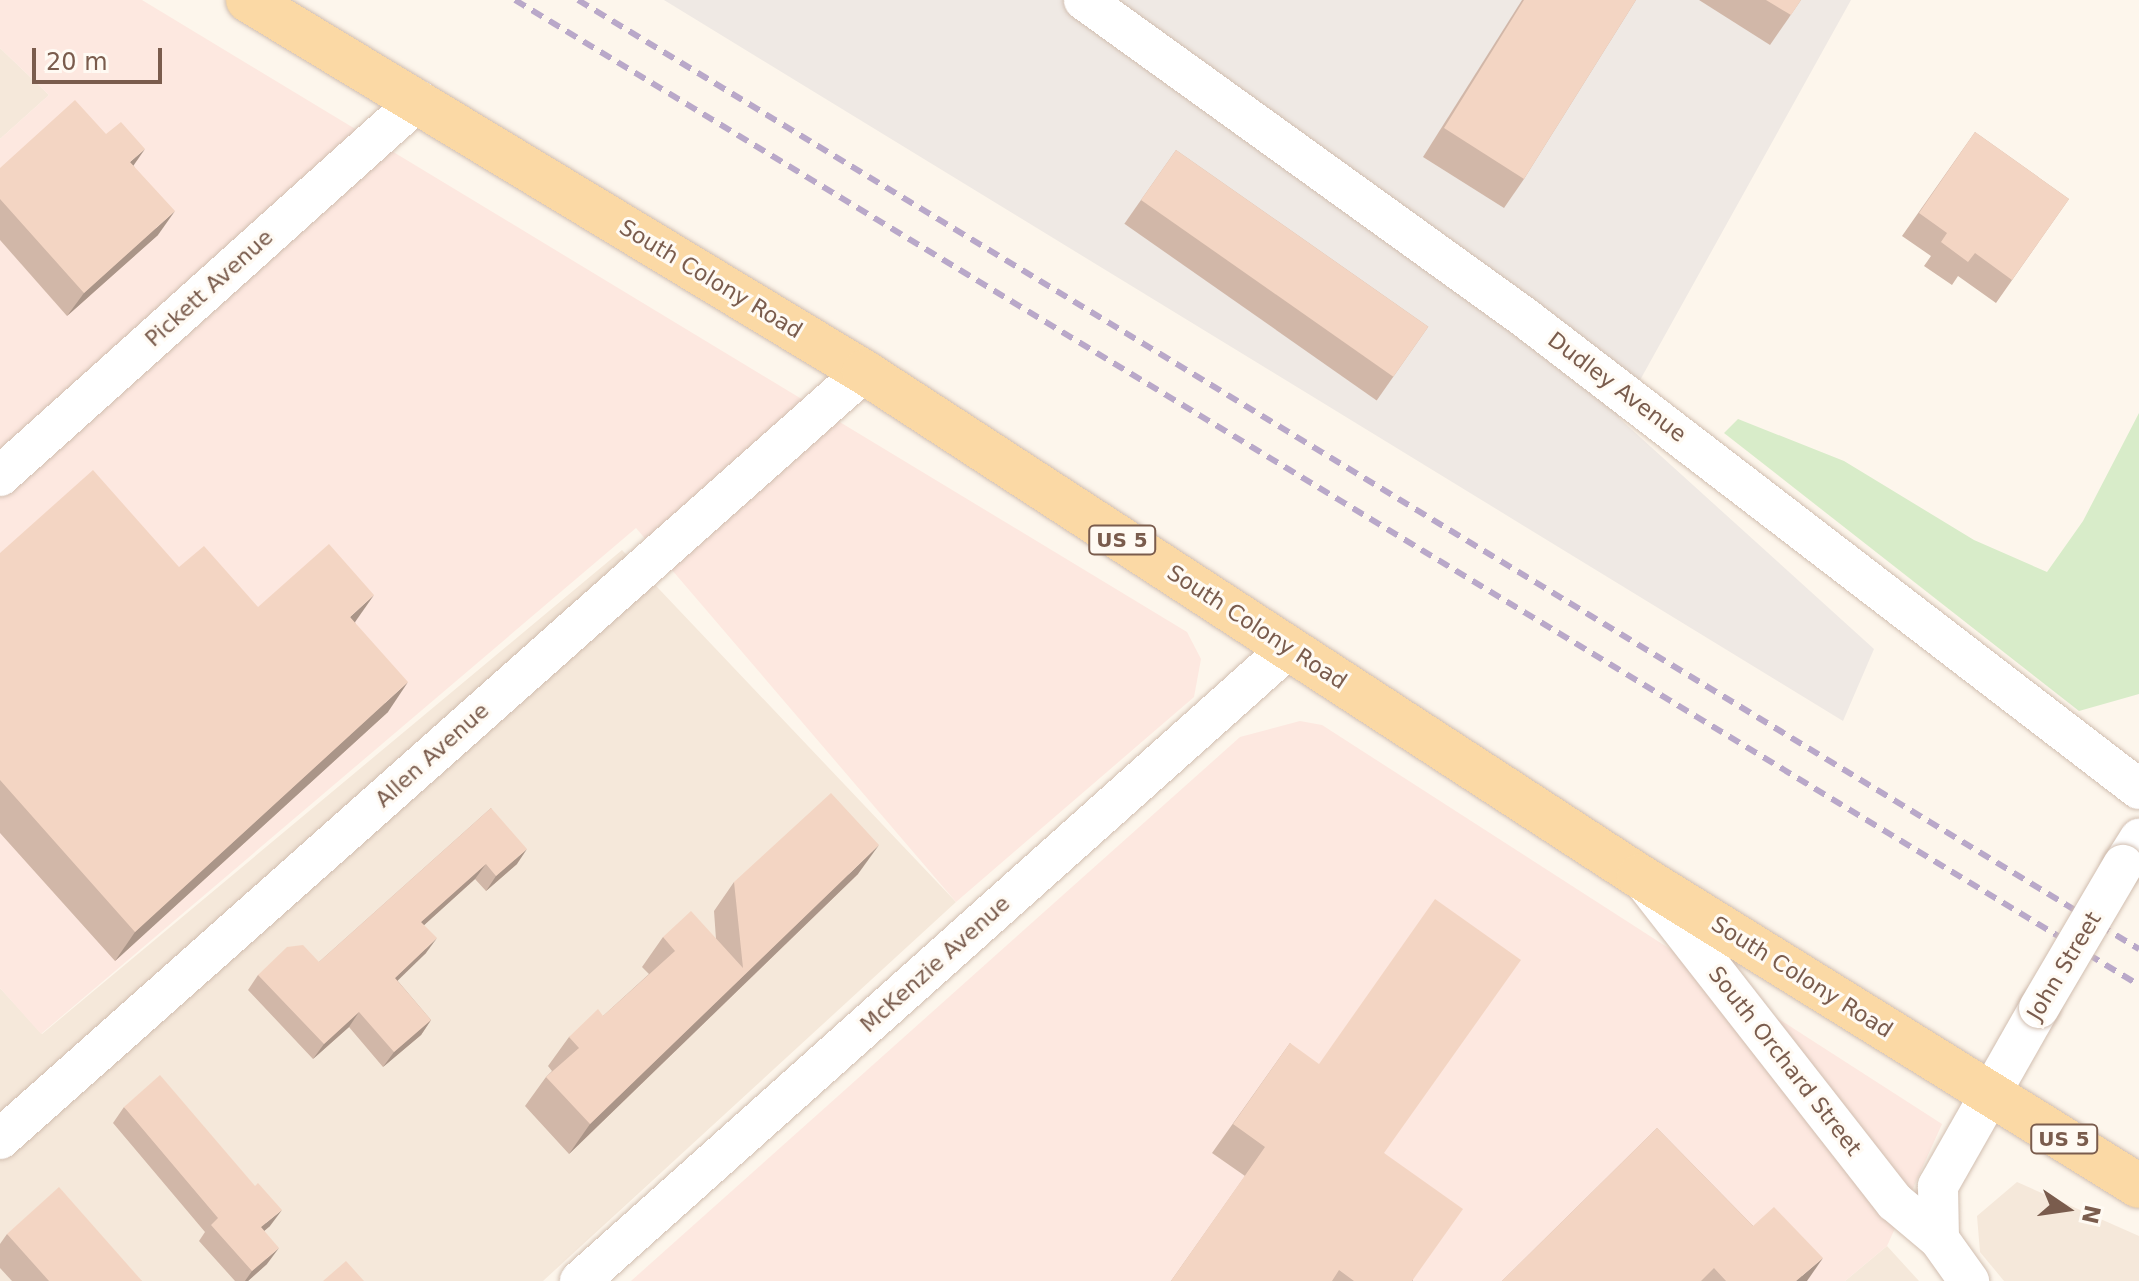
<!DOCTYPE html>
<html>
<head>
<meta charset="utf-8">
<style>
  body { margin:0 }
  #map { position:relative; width:2139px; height:1281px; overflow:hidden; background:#fdf6ec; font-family:"DejaVu Sans",sans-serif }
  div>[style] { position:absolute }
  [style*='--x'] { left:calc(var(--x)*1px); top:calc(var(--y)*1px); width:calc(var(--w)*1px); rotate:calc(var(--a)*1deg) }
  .residential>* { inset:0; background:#f5e8da }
  .commercial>* { inset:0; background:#fde8e0 }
  .industrial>* { inset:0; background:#efe9e4 }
  .green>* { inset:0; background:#d8ecc9 }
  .roads { filter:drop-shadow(0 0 2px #d1beb0) drop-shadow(0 0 2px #d1beb0) }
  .minor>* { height:40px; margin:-20px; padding:0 20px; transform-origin:20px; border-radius:20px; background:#fff }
  .primary>* { height:44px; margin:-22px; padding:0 22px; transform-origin:22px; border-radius:22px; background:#fbd9a5 }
  .rail>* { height:6px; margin-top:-3px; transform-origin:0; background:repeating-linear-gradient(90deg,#b9a8c9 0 12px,transparent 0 20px) }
  .bridges { filter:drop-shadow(0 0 2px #d1beb0) drop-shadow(0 0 2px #d1beb0) }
  .minor-bridge>* { height:40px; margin:-20px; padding:0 20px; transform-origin:20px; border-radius:20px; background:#fff }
  .wall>* { inset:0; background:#d1b7a8; transform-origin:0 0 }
  .shaded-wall>* { inset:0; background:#aa9588 }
  .building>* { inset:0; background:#f3d5c3; transform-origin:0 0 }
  span { translate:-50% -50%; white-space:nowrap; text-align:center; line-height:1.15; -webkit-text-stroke:6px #fffaf3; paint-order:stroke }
  .shield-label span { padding:2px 6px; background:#fffaf3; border:2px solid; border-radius:6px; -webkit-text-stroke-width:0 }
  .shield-label { font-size:20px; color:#7a5c4d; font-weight:700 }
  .street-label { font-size:22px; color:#7a5c4d }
  .north { position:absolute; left:2027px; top:1169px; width:80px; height:80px; -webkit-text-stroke:6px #fffaf3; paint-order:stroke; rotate:103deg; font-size:22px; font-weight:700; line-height:32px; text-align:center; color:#7a5c4d }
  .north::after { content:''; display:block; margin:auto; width:28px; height:36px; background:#7a5c4d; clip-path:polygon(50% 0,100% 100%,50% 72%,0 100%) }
  .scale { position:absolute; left:32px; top:48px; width:130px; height:36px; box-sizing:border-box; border:4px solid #7a5c4d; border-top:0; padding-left:10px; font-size:24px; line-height:28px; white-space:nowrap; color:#7a5c4d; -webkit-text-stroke:6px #fffaf3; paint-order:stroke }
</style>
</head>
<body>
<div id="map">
  <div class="residential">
    <div style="clip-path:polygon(0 48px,49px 95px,0 139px)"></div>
    <div style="clip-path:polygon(622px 550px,956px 902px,543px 1281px,0 1281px,0 988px,42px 1034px)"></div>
    <div style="clip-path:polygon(2017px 1182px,2139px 1236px,2139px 1281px,2004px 1281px,1980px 1252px,1977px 1216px)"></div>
    <div style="clip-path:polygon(1887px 1246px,1919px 1281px,1845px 1281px)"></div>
  </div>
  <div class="commercial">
    <div style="clip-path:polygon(0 0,142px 0,1187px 632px,1201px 659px,1194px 697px,956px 902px,636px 528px,41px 1034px,0 988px,0 139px,49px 95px,0 48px)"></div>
    <div style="clip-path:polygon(1300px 721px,1322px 725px,1942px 1124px,1887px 1246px,1845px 1281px,631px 1281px,1240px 737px)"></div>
  </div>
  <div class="industrial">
    <div style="clip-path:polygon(664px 0,1851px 0,1619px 418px,1874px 649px,1843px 721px)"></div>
  </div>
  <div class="green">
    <div style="clip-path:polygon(2139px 413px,2139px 694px,2079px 711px,1724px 433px,1738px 419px,1844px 461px,1974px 540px,2047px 572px,2083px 521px)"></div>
  </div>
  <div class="roads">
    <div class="minor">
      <div style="--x:1084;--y:0;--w:542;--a:35.77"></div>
      <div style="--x:1524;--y:317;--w:775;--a:37.51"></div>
      <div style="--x:0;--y:476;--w:562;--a:-41.9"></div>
      <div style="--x:2123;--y:865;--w:31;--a:-58"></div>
      <div style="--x:1647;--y:885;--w:402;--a:52"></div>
      <div style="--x:1895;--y:1202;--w:57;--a:40.1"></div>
      <div style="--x:1939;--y:1239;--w:52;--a:54.5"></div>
      <div style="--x:0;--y:1139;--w:1155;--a:-41.6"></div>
      <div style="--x:1939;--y:1239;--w:53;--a:-91.1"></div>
      <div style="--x:1938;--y:1186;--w:205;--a:-60.4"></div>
      <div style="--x:580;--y:1281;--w:950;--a:-41.76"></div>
    </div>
    <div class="primary">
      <div style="--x:248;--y:0;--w:720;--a:31.13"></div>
      <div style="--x:864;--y:372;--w:924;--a:33.04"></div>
      <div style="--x:1639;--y:876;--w:588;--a:31.8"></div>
    </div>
  </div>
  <div class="rail">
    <div style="--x:515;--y:0;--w:1899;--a:31.24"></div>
    <div style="--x:578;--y:0;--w:1827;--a:31.3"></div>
  </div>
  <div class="bridges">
    <div class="minor-bridge">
      <div style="--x:2039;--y:1008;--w:166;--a:-59.6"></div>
    </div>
  </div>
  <div class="wall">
    <div style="clip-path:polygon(1522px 0,1636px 0,1524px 179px,1504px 208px,1423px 157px)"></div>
    <div style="clip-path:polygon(1699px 0,1801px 0,1770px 45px)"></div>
    <div style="clip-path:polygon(1975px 132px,2069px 199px,1996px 303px,1958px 276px,1952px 285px,1924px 266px,1931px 256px,1902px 236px)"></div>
    <div style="left:1176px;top:150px;width:308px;height:90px;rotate:35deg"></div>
    <div style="clip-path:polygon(134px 166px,158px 235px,67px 316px,0 240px,0 168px)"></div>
    <div style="clip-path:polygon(0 553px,258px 607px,355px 622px,388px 712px,115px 961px,0 833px)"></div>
    <div style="clip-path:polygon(491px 808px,517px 864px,486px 891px,475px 879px,424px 925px,426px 953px,397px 980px,431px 1020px,421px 1035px,383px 1067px,349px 1027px,313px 1059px,248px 990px,258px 975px,319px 962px)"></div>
    <div style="clip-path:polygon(858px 874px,569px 1154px,525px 1106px,546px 1077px,552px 1071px,548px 1066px,569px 1037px,603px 1016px,649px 974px,642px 967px,663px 937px,716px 939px,714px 911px,734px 882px)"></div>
    <div style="clip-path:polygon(1290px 1043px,1384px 1153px,1413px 1281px,1171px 1281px,1245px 1176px,1212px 1153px)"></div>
    <div style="clip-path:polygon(124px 1107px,270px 1226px,264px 1231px,267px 1264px,248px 1281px,235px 1281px,199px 1241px,205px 1232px,113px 1123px)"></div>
    <div style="clip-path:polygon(1657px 1128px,1807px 1281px,1502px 1281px)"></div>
    <div style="clip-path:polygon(7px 1234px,142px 1281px,12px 1281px,0 1268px,0 1244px)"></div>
  </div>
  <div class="shaded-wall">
    <div style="clip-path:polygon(145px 149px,129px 172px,130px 162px)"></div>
    <div style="clip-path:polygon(175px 211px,158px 235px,67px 316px,84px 293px)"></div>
    <div style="clip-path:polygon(374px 595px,353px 625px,350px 617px)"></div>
    <div style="clip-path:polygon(408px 682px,388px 712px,115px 961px,135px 932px)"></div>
    <div style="clip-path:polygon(879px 845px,858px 874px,569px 1154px,590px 1124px)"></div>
    <div style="clip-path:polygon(527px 849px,517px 864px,486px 891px,496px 876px)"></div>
    <div style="clip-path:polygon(486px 864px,475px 879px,411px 937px,421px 922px)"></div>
    <div style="clip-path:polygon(437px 938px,426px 953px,385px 993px,395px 978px)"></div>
    <div style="clip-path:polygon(359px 1012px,349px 1027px,313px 1059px,324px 1044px)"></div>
    <div style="clip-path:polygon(431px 1020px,421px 1035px,383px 1067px,394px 1052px)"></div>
    <div style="clip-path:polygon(282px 1210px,270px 1226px,250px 1243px,261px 1227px)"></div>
    <div style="clip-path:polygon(279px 1248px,267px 1264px,248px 1281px,245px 1281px,252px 1271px)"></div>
    <div style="clip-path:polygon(1823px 1258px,1807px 1281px,1796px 1281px)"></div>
  </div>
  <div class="building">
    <div style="clip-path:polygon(1524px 0,1636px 0,1524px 179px,1444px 128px)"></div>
    <div style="clip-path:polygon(1766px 0,1801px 0,1791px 15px)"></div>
    <div style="clip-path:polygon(75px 100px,106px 134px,121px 122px,145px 149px,130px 162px,175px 211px,84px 293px,0 199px,0 168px)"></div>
    <div style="clip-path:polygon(1975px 132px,2069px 199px,2012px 280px,1975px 253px,1968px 262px,1941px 242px,1947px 233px,1919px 213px)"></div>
    <div style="left:1176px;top:150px;width:308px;height:61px;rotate:35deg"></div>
    <div style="clip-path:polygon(93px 470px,179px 567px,204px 546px,258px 607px,329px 544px,374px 595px,350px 617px,408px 682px,135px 932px,0 780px,0 553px)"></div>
    <div style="clip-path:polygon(831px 793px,879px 845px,590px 1124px,546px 1077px,579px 1048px,569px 1037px,598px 1009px,603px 1016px,675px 951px,663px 937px,691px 911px,743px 968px,734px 882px)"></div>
    <div style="clip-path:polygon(491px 808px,527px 849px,496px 876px,486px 864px,421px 922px,437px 938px,395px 978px,431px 1020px,394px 1052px,359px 1012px,324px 1044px,258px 975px,287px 947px,303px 945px,319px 962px)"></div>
    <div style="clip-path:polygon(1435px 899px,1521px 960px,1384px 1153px,1463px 1209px,1412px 1281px,1354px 1281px,1339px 1270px,1332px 1281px,1171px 1281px,1265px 1147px,1233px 1124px,1290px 1043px,1319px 1064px)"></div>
    <div style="clip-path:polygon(160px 1075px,255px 1186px,258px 1183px,282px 1210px,261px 1227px,279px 1248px,252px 1271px,211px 1225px,218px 1218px,124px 1107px)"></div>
    <div style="clip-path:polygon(1657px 1128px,1753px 1226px,1774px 1207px,1823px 1258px,1796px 1281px,1726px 1281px,1714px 1268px,1701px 1281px,1502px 1281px)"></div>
    <div style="clip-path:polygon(59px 1187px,142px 1281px,49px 1281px,7px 1234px)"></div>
    <div style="clip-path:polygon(346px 1261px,364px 1281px,323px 1281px)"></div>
  </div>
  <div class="shield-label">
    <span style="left:1122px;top:540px">US 5</span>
    <span style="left:2064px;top:1139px">US 5</span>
  </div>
  <div class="street-label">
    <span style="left:711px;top:279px;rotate:31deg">South Colony Road</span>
    <span style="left:209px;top:288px;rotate:-42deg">Pickett Avenue</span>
    <span style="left:1617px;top:387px;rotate:37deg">Dudley Avenue</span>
    <span style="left:1257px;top:627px;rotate:33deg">South Colony Road</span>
    <span style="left:432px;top:755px;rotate:-42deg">Allen Avenue</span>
    <span style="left:935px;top:964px;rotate:-42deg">McKenzie Avenue</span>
    <span style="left:2064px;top:966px;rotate:-59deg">John Street</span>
    <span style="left:1802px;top:977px;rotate:32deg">South Colony Road</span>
    <span style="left:1785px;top:1061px;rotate:52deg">South Orchard Street</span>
  </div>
  <div class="north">N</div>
  <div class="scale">20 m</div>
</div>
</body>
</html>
